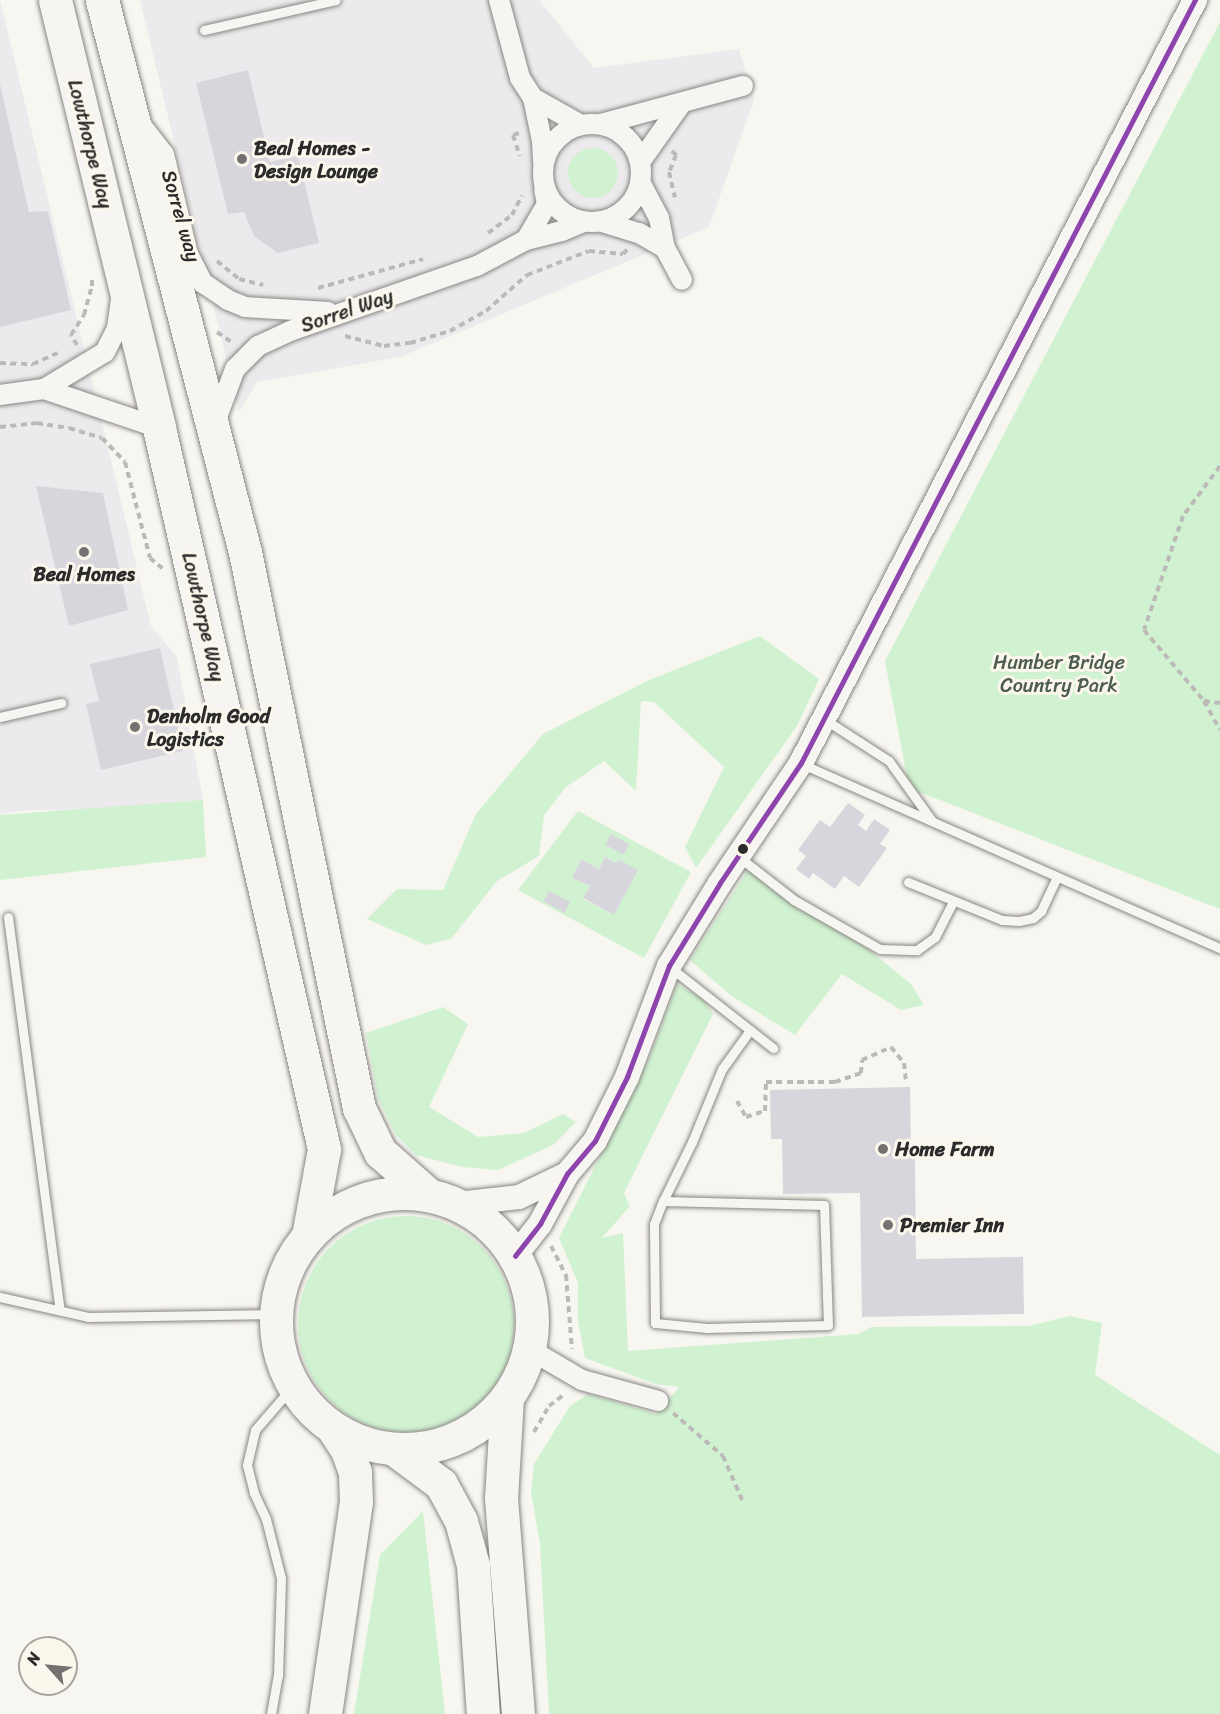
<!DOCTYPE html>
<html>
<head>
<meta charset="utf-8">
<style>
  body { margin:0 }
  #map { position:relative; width:1220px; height:1714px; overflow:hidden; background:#f8f6f0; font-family:Sriracha,sans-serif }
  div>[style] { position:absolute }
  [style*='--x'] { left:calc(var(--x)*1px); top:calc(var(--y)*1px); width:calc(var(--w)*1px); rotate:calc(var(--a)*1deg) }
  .built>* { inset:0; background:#eceaec }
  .green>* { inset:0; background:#d0f2d0 }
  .round { border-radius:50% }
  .building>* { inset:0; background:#d7d6dd; transform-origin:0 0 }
  .path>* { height:4px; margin-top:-2px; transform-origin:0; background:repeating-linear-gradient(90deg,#bcbab8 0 6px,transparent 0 10.5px) }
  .roads { filter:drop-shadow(0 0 2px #878684) drop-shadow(0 0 2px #878684) }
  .service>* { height:9px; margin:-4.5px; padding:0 4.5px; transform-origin:4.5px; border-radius:4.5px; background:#f6f5f1 }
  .minor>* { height:20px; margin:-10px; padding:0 10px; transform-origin:10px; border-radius:10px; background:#f6f5f1 }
  .minor>.ring { margin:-10px; padding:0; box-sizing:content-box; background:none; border:20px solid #f6f5f1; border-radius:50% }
  .tertiary>* { height:24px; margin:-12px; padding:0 12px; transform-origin:12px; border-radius:12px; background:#f6f5f1 }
  .trunk>* { height:33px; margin:-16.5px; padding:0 16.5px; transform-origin:16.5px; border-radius:16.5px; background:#f6f5f1 }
  .trunk>.ring { margin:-16.5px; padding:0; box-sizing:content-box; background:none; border:33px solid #f6f5f1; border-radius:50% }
  .bus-1>* { height:4.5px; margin:-2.25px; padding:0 2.25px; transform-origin:2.25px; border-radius:2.25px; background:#8e44ad }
  .dots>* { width:16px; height:16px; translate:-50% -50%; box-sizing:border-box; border:3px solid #fbf7ec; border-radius:50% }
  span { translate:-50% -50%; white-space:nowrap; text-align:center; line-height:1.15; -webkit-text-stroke:6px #fbf7ec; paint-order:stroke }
  .street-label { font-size:20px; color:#2b2b2b }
  .poi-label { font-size:20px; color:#2b2b2b; font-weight:700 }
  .left { translate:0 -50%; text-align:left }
  .park-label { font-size:20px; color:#4c5c4e }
  .north { position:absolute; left:18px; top:1636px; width:60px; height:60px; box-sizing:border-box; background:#fbf7ec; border:2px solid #a8a59f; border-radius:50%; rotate:297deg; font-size:16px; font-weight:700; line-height:24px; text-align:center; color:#2b2b2b }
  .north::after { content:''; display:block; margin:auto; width:21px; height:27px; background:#737270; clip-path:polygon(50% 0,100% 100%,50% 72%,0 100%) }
</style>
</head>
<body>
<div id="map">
  <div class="built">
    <div style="clip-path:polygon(0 0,151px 626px,177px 657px,203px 800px,76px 810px,30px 810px,0 814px)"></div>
    <div style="clip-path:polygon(140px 0,539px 0,594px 68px,739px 49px,754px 100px,709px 227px,400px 357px,257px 382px,239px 412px)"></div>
  </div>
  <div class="green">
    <div style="clip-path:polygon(1220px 22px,1220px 909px,909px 788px,885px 661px)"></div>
    <div class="round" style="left:568px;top:148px;width:50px;height:50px"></div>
    <div style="clip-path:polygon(760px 636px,819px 679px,797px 726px,696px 868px,685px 847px,724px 767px,654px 702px,641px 701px,636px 791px,604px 761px,566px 787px,544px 815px,539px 856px,497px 881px,451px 939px,426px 945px,367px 919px,397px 889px,443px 890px,476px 814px,543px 734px,649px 680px)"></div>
    <div style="clip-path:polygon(203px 800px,206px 857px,0 880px,0 815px)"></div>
    <div style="clip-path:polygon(evenodd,578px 811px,691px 872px,644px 958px,518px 890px,578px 811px,605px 857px,616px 863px,618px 859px,637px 870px,614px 915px,583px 899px,590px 886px,572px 878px,581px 859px,599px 869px,605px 857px)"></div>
    <div style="clip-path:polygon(748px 870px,864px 946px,911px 984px,924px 1005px,901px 1010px,842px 974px,795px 1035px,730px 995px,690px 960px)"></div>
    <div style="clip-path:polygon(677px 984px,703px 999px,713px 1014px,624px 1193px,630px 1206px,602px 1238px,623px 1233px,628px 1351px,859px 1334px,871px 1327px,1029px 1326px,1070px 1316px,1102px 1323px,1095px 1375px,1220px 1455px,1220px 1714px,549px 1714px,540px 1544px,531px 1492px,534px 1464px,570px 1406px,588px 1394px,656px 1414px,679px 1387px,656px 1384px,585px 1358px,578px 1320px,578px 1283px,559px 1238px,649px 1059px)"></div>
    <div style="clip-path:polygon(443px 1007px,468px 1024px,429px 1107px,478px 1137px,524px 1133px,563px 1114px,576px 1122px,553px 1145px,498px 1170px,462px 1167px,416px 1155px,396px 1135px,378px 1098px,366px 1033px)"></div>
    <div class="round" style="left:298px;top:1216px;width:216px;height:216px"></div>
    <div style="clip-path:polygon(423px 1511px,445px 1714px,354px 1714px,380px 1555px)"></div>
  </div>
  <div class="building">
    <div style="clip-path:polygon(248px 70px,270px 162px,298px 156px,319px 243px,278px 253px,254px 236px,244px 212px,228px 214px,196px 83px)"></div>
    <div style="clip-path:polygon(0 84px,29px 212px,48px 211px,71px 310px,0 327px)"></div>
    <div style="clip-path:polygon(36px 486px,103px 493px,128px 610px,69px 626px)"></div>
    <div style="clip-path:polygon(160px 648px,183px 751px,101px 770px,86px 704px,99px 701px,90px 664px)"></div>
    <div style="clip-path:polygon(848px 803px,865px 815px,858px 825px,866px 831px,874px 819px,890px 830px,880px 844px,887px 848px,859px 887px,844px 876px,835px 889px,813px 873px,809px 879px,796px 869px,806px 856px,798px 850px,820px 820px,830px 827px)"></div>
    <div style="left:611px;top:834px;width:21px;height:12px;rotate:29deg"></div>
    <div style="clip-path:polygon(605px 857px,616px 863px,618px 859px,638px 870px,614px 915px,583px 898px,590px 886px,572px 878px,581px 859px,599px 869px)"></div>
    <div style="left:549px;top:891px;width:24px;height:12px;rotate:28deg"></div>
    <div style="clip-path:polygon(910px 1087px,911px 1159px,915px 1159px,916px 1259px,1023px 1257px,1024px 1314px,862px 1317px,860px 1193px,783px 1194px,782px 1139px,771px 1139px,770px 1090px)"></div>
  </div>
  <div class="path">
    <div style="--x:519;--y:133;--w:6;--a:162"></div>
    <div style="--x:513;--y:135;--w:22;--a:72"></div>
    <div style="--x:672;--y:151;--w:6;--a:45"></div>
    <div style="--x:676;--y:155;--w:18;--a:112"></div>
    <div style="--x:669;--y:172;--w:26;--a:77"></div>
    <div style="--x:488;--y:233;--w:30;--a:-37"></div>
    <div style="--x:512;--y:215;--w:22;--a:-63"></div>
    <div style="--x:217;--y:261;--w:28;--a:39"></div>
    <div style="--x:239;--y:279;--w:25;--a:14"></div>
    <div style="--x:318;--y:288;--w:109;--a:-15.4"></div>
    <div style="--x:217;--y:332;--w:19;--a:35"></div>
    <div style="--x:345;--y:336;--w:40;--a:14.4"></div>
    <div style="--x:384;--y:346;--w:26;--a:-7"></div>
    <div style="--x:410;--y:343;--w:42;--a:-16.7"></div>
    <div style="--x:450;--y:331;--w:41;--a:-29.1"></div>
    <div style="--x:486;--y:311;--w:55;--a:-41.3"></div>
    <div style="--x:527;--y:275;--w:66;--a:-21.2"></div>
    <div style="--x:589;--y:251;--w:34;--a:5"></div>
    <div style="--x:623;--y:254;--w:6;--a:-45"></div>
    <div style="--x:77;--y:345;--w:12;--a:-121"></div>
    <div style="--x:71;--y:335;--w:24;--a:-57"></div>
    <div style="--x:84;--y:315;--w:30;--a:-75"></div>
    <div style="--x:92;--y:286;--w:8;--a:-90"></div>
    <div style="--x:0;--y:363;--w:33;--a:2"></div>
    <div style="--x:33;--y:364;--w:30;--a:-24"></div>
    <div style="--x:0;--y:427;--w:37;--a:-6"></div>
    <div style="--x:37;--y:423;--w:32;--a:9"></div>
    <div style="--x:69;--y:428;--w:34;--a:17"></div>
    <div style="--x:102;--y:438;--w:33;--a:46"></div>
    <div style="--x:125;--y:462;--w:99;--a:75.4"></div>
    <div style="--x:150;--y:558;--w:16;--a:40"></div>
    <div style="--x:1220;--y:466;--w:62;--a:126.5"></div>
    <div style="--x:1183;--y:516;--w:120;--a:108.9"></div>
    <div style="--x:1144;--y:630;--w:93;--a:49.8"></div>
    <div style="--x:1204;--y:701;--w:33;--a:61"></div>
    <div style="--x:1204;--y:701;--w:16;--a:7"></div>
    <div style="--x:737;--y:1101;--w:18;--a:61"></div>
    <div style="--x:746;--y:1117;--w:20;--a:-18"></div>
    <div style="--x:765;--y:1111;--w:29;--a:-88"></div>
    <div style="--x:766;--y:1082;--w:69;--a:0"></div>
    <div style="--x:835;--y:1082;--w:28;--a:-19"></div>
    <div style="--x:861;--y:1073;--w:13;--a:-86"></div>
    <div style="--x:862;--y:1060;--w:32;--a:-24"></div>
    <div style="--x:891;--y:1047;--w:21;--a:51"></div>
    <div style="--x:904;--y:1063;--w:19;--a:84"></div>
    <div style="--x:551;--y:1246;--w:33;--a:63"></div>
    <div style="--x:566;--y:1275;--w:74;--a:85.4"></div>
    <div style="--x:673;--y:1413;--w:66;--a:40.7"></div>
    <div style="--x:723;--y:1456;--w:50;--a:66.5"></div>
    <div style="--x:534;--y:1432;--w:30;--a:-60"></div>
    <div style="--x:549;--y:1406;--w:20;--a:-37"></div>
  </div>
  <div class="roads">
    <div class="service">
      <div style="--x:204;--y:30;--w:135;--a:-12.8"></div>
      <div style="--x:0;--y:717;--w:63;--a:-12.9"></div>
      <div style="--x:824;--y:719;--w:77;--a:32.9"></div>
      <div style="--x:889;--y:761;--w:74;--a:54.4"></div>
      <div style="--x:802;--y:764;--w:457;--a:23.8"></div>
      <div style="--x:739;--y:857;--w:70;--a:38"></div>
      <div style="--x:794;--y:900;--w:99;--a:29.7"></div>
      <div style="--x:880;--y:949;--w:37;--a:2"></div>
      <div style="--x:917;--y:950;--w:22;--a:-36"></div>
      <div style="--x:935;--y:937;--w:39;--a:-63"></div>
      <div style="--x:908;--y:882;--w:101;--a:22"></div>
      <div style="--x:1002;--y:920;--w:17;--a:3"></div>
      <div style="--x:1019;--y:921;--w:14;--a:-12"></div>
      <div style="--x:1033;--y:918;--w:11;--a:-41"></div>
      <div style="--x:1041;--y:911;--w:38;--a:-65"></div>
      <div style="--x:8;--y:917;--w:396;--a:82.5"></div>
      <div style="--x:671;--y:968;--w:130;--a:38.1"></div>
      <div style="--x:663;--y:1201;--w:161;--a:1.4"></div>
      <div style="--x:824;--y:1205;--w:120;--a:88.1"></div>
      <div style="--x:828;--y:1325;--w:121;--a:178.6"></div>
      <div style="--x:707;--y:1328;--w:52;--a:-174.5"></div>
      <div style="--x:655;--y:1323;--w:99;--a:-90.6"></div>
      <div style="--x:654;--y:1224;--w:25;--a:-69"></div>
      <div style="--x:663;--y:1201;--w:66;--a:-63.8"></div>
      <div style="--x:692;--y:1142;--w:79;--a:-67.7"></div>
      <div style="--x:722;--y:1069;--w:48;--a:-54.3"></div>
      <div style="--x:0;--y:1297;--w:90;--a:12.8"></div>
      <div style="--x:88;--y:1317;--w:188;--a:-0.9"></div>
      <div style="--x:271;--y:1714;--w:39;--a:-80"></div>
      <div style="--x:278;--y:1676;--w:98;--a:-88.2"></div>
      <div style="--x:281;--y:1578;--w:61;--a:-104.3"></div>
      <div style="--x:266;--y:1519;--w:29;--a:-115"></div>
      <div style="--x:254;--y:1493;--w:29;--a:-104"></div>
      <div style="--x:247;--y:1465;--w:36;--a:-77"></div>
      <div style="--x:255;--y:1430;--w:58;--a:-49.2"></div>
    </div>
    <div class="minor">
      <div style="--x:499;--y:0;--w:81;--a:74.9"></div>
      <div style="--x:520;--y:78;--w:24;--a:57"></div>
      <div style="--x:533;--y:98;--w:44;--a:78.2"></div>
      <div style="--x:542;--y:141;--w:21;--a:87"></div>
      <div style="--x:533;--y:98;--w:55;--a:29.4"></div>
      <div class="ring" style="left:543px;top:124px;width:78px;height:78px"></div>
      <div style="--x:601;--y:124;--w:147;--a:-15"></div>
      <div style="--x:141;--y:125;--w:37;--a:52"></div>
      <div style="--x:164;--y:154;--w:103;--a:76.5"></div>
      <div style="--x:188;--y:254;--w:33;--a:63"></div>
      <div style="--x:203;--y:283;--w:30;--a:34"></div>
      <div style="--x:228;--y:300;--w:18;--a:22"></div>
      <div style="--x:245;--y:307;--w:83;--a:3.4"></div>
      <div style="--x:640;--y:162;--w:71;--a:-54.7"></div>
      <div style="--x:640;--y:182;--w:41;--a:62.2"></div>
      <div style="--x:659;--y:218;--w:31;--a:79"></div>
      <div style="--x:665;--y:248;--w:36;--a:62"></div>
      <div style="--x:602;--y:222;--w:39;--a:17"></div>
      <div style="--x:639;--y:233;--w:30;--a:30"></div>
      <div style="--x:526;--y:240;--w:42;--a:-59.7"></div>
      <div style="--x:547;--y:204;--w:15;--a:-101"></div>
      <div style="--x:44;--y:389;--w:121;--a:18.7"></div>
      <div style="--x:0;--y:395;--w:44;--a:-7.8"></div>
      <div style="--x:44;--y:389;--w:71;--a:-31.2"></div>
      <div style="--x:105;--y:352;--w:27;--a:-63"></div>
      <div style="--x:117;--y:328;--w:27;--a:-82"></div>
      <div style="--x:214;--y:425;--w:60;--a:-69.4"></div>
      <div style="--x:235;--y:369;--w:33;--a:-45"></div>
      <div style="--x:258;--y:346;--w:35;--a:-25"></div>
      <div style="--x:290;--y:331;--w:198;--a:-19.2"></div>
      <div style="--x:477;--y:266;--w:55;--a:-28"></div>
      <div style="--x:526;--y:240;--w:37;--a:-14"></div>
      <div style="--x:562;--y:231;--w:23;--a:-23"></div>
      <div style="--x:529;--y:1349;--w:61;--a:30.3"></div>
      <div style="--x:582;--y:1380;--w:79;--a:15.4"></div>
    </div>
    <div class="tertiary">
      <div style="--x:457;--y:1204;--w:62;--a:-6.4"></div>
      <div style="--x:519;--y:1197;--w:53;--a:-25.6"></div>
      <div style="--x:515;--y:1256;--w:41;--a:-52"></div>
      <div style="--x:540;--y:1224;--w:57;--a:-61.6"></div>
      <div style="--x:567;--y:1174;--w:43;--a:-49.7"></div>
      <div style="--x:595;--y:1141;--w:72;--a:-63.4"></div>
      <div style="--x:627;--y:1077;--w:119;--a:-69.3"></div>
      <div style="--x:669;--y:966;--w:97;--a:-58.4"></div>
      <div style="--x:720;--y:883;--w:145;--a:-56"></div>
      <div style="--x:801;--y:763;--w:859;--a:-62.69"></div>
    </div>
    <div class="trunk">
      <div style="--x:55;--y:0;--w:440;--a:76.3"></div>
      <div style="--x:159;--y:428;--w:740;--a:77.11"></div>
      <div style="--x:324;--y:1149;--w:88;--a:100.4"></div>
      <div style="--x:102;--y:0;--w:570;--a:75.48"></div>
      <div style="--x:245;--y:552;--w:568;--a:78.41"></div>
      <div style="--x:359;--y:1108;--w:49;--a:64.5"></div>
      <div style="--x:380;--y:1152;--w:65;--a:41.3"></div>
      <div class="ring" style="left:276px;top:1193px;width:223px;height:223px"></div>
      <div style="--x:507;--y:1398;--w:100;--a:93.4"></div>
      <div style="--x:501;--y:1498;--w:217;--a:85.5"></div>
      <div style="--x:394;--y:1449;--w:59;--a:36.7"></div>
      <div style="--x:441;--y:1484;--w:42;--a:61.6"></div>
      <div style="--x:461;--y:1521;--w:46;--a:74.7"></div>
      <div style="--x:473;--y:1565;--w:149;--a:86.2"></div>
      <div style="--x:325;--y:1714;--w:214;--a:-81.7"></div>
      <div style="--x:356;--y:1502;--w:30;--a:-92"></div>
      <div style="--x:355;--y:1472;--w:23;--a:-110"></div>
      <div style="--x:347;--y:1450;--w:27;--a:-123"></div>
    </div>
  </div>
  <div class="bus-1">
    <div style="--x:515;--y:1256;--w:41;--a:-52"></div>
    <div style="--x:540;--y:1224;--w:57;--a:-61.6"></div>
    <div style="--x:567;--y:1174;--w:43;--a:-49.7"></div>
    <div style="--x:595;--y:1141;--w:72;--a:-63.4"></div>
    <div style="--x:627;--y:1077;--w:119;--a:-69.3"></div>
    <div style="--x:669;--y:966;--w:97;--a:-58.4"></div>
    <div style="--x:720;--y:883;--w:145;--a:-56"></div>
    <div style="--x:801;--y:763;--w:859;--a:-62.69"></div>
  </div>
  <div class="dots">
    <div style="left:242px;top:159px;background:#737270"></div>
    <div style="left:84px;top:552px;background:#737270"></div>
    <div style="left:135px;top:727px;background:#737270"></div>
    <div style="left:743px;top:849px;background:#2b2b2b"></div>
    <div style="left:883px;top:1149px;background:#737270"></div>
    <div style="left:888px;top:1225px;background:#737270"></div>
  </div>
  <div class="street-label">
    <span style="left:90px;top:144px;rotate:76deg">Lowthorpe Way</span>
    <span style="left:181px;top:216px;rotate:74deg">Sorrel way</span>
    <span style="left:347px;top:311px;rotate:-19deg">Sorrel Way</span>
    <span style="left:203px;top:617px;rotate:77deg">Lowthorpe Way</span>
  </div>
  <div class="poi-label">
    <span class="left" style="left:254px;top:160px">Beal Homes -<br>Design Lounge</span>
    <span style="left:84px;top:574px">Beal Homes</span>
    <span class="left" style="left:147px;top:728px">Denholm Good<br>Logistics</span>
    <span class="left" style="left:895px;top:1149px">Home Farm</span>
    <span class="left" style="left:900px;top:1225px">Premier Inn</span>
  </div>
  <div class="park-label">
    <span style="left:1059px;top:674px">Humber Bridge<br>Country Park</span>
  </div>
  <div class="north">N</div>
</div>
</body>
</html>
